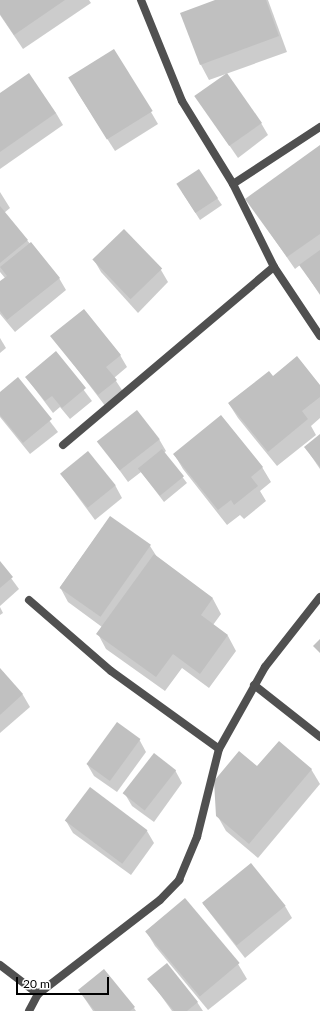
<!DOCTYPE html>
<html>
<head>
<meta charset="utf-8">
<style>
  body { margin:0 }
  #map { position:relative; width:320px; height:1011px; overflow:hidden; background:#fff; font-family:Lato,sans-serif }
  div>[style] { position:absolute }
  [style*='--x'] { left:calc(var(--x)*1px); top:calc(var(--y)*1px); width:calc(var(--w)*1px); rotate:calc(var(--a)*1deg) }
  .shadow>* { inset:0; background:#0003 }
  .building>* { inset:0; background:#c0c0c0; transform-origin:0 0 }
  .service>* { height:8px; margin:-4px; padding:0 4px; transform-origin:4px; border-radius:4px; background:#505050 }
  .minor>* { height:8px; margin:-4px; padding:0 4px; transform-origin:4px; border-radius:4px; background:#505050 }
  span { translate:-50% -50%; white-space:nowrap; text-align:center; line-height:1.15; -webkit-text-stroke:3px #fff; paint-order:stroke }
  .scale { position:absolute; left:16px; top:977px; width:93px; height:18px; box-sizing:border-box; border:2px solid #000; border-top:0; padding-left:5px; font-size:12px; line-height:14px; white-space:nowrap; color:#000; -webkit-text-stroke:3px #fff; paint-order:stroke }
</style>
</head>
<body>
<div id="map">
  <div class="shadow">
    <div style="clip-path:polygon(0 0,89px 0,91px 3px,23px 49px,0 15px)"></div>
    <div style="clip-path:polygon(218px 0,268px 0,287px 52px,209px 80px,201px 65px,182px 13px)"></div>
    <div style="clip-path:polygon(76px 90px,151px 112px,158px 124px,115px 151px)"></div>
    <div style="clip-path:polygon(0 94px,56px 113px,63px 125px,0 169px)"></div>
    <div style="clip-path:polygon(196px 97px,261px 123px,268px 135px,238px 158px)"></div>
    <div style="clip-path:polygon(320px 147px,320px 295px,300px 265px,295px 269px,247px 200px)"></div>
    <div style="clip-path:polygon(198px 171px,222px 205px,200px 220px,182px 192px)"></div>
    <div style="clip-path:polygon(0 192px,10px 208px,4px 213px,59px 278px,66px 290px,15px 332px,0 314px,0 282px,5px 278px,0 272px)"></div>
    <div style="clip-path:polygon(94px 260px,161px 270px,168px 282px,138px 313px,101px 272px)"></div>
    <div style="clip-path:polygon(52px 336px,120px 355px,127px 367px,114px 378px,124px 393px,106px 407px)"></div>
    <div style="clip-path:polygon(0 338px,6px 348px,0 353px)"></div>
    <div style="clip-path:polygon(56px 353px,92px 401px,70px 419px,60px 407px,53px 413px,26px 377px)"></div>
    <div style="clip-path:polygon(273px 377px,320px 386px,320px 418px,311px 426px,316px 435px,277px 466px,238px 418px,229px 404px)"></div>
    <div style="clip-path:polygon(18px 379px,58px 432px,30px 454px,0 417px,0 393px)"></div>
    <div style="clip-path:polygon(320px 435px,320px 469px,305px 447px)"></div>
    <div style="clip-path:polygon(159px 439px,166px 451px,164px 453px,187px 483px,164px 502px,141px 472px,128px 482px,99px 442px)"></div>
    <div style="clip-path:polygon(174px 454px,262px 467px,271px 482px,260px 491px,266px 501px,244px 519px,240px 515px,227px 525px,183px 469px)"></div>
    <div style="clip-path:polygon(61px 474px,115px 485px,122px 498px,95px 520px)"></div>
    <div style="clip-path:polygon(110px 517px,150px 546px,157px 557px,213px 599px,221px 614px,213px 625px,228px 636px,236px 651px,209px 688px,182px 668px,165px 691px,106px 649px,98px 634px,102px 627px,68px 602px,60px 587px)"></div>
    <div style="clip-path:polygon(0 563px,19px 589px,0 606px)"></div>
    <div style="clip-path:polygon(0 607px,3px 613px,0 615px)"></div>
    <div style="clip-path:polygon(0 669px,23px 695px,30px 707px,0 733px)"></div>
    <div style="clip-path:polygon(139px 739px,146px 752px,117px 792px,94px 776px,87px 764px)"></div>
    <div style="clip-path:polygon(311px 769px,320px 784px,258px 858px,226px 831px,217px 815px)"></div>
    <div style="clip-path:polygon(175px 770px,182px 783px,154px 822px,132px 806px,125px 794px)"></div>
    <div style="clip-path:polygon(90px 789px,147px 831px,154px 843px,131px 875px,73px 833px,66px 821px)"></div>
    <div style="clip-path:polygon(185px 900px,238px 964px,247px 979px,208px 1010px,155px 946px,146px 931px)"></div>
    <div style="clip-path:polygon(203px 904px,285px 906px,292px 918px,245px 958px)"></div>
    <div style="clip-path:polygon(149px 979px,197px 1002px,203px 1011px,172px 1011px)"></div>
    <div style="clip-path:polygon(79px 990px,134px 1008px,136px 1011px,93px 1011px)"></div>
  </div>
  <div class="building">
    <div style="clip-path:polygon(0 0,65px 0,14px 35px,0 14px)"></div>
    <div style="clip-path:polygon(215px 0,266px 0,279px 36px,200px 65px,180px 13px)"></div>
    <div style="left:114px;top:49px;width:73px;height:54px;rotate:58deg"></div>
    <div style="clip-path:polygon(29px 73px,56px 113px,0 152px,0 93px)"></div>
    <div style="left:227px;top:73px;width:61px;height:40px;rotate:55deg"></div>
    <div style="clip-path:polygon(320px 145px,320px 234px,287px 257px,245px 199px)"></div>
    <div style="left:199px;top:169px;width:35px;height:27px;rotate:57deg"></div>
    <div style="clip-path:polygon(0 206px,28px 240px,0 263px)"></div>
    <div style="left:124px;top:229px;width:55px;height:44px;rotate:46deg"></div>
    <div style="clip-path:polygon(31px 242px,60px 278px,7px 320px,0 311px,0 281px,7px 276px,0 267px)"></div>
    <div style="clip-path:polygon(320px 250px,320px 294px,299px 265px)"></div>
    <div style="clip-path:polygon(84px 309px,121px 355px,106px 367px,117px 380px,98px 395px,50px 336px)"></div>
    <div style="clip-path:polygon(56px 351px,86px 388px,62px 408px,52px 396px,45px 401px,25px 377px)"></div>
    <div style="clip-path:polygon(297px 356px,320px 385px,320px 397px,302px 411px,308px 419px,268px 452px,228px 403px,269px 371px,273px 376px)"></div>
    <div style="clip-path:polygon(18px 377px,52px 419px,23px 443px,0 415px,0 392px)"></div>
    <div style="left:137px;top:410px;width:37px;height:51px;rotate:52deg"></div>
    <div style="clip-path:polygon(221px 415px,263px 467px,251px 477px,258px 486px,234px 505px,231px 500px,218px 510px,173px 454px)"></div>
    <div style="clip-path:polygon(320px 434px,320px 467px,304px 447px)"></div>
    <div style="left:162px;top:449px;width:35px;height:31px;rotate:51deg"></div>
    <div style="left:88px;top:451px;width:44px;height:36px;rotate:51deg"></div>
    <div style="left:110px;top:516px;width:50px;height:88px;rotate:35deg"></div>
    <div style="clip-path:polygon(154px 554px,213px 598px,201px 615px,228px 635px,200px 674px,173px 654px,156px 677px,96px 634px)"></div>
    <div style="clip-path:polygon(0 561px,13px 577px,0 588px)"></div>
    <div style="clip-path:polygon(320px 639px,320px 653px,313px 646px)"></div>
    <div style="clip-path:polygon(0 668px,23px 694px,0 715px)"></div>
    <div style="left:117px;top:722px;width:29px;height:52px;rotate:36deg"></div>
    <div style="clip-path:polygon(279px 741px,312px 769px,249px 844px,216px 816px,214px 781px,239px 751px,257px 766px)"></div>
    <div style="left:154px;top:753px;width:28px;height:51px;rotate:38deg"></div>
    <div style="left:90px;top:787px;width:72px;height:42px;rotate:37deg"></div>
    <div style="left:251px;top:863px;width:55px;height:63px;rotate:51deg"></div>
    <div style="left:185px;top:898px;width:85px;height:52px;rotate:50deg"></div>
    <div style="clip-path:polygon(167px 963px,198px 1002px,187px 1011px,174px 1011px,147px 979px)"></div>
    <div style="clip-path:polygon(104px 969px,135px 1007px,130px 1011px,95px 1011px,78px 990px)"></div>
  </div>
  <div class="service">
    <div style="--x:233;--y:184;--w:104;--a:-33.2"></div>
  </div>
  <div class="minor">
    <div style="--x:141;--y:0;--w:109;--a:67.9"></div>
    <div style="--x:182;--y:101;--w:97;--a:58.4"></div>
    <div style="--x:233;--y:184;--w:93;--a:63.7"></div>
    <div style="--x:274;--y:267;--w:83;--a:56.3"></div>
    <div style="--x:63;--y:445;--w:276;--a:-40.2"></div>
    <div style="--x:29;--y:600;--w:108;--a:40.9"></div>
    <div style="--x:111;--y:671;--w:133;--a:35.8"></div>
    <div style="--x:254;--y:685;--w:84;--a:38.2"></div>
    <div style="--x:0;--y:965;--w:48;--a:37.3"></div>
    <div style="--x:29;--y:1011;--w:19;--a:-62"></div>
    <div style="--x:38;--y:994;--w:154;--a:-37.6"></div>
    <div style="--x:160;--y:900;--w:28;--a:-46"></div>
    <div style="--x:179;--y:880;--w:47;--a:-67.3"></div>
    <div style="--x:197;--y:837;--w:91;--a:-76"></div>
    <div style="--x:219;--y:749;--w:94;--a:-60.7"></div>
    <div style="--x:265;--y:667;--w:89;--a:-51.8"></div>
  </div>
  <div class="scale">20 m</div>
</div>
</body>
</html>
